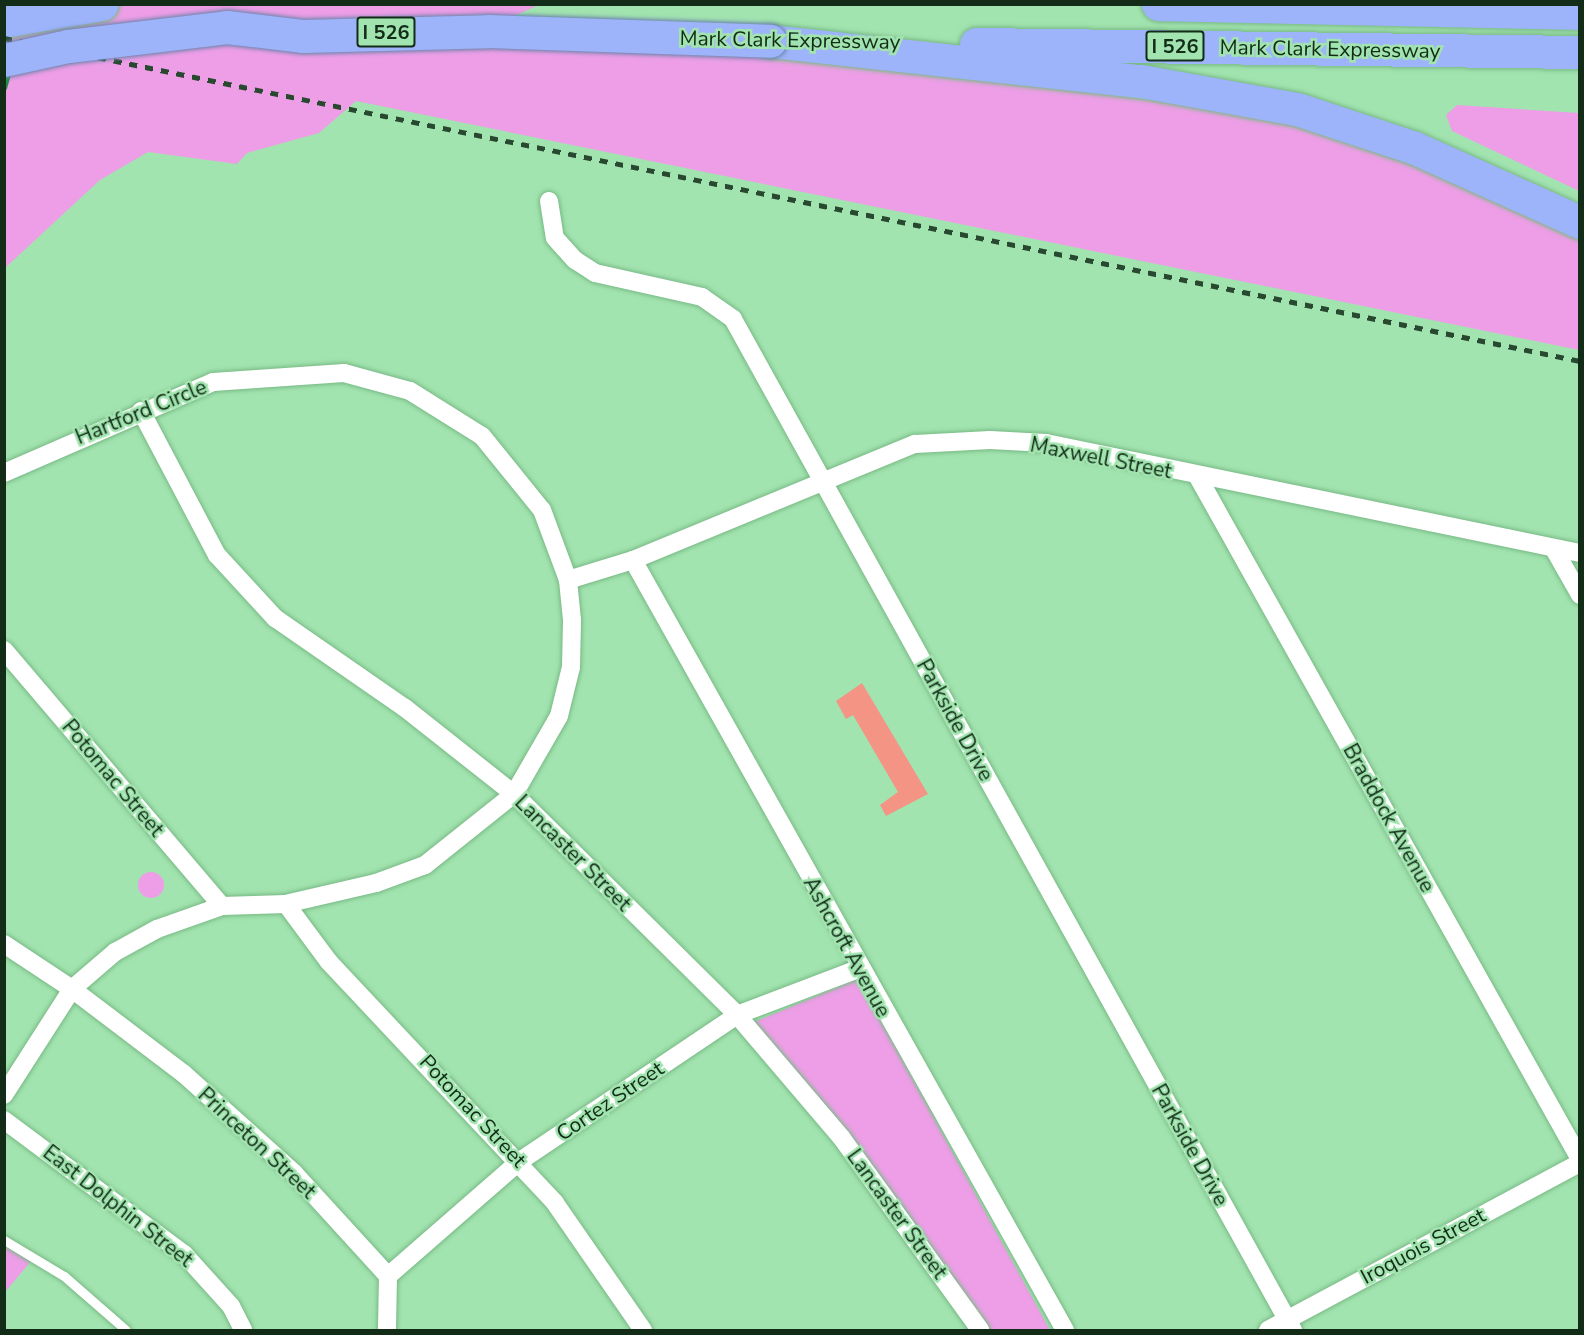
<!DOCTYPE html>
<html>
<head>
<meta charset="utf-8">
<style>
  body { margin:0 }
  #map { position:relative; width:1584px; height:1335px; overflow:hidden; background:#a2e4af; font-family:"Nunito Sans",sans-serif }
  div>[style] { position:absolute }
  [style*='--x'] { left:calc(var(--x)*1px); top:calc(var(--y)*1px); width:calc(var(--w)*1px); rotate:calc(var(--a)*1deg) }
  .green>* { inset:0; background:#ee9ee7 }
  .round { border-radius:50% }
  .stream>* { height:4.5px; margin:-2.25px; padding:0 2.25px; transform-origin:2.25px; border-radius:2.25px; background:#198e44 }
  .building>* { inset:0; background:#f49485 }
  .roads { filter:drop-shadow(0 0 2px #79b986) drop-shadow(0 0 2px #79b986) }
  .service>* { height:9px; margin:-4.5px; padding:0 4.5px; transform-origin:4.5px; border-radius:4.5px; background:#fff }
  .minor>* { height:18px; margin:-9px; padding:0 9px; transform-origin:9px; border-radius:9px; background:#fff }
  .motorway>* { height:33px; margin:-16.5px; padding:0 16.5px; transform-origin:16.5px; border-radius:16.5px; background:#9db4fa }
  .rail>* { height:4.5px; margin-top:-2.25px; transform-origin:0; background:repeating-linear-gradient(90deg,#28482f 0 8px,transparent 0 16px) }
  .bridges { filter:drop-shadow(0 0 2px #6c84ab) drop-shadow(0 0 2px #6c84ab) }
  .motorway-bridge>* { height:33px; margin:-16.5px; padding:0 16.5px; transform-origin:16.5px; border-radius:16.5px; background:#9db4fa }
  span { translate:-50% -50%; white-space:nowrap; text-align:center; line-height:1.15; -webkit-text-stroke:5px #a2e4af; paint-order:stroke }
  .shield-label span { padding:2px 4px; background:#a2e4af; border:2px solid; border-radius:4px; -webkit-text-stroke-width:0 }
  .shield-label { font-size:20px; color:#122c18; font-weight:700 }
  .street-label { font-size:21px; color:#122c18 }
  .frame { position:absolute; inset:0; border:6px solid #122c18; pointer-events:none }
</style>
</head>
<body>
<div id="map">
  <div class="green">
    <div style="clip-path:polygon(5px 5px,539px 5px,449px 44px,725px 52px,951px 74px,1225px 110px,1354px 137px,1579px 234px,1579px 350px,356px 101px,319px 133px,247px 153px,237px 164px,148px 152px,100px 180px,5px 268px)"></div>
    <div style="clip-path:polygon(1457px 105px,1579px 113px,1579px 191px,1452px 131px,1446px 115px)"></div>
    <div class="round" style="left:138px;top:872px;width:26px;height:26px"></div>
    <div style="clip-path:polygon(855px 980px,887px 1032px,1050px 1330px,986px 1330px,902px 1205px,754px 1022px)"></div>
    <div style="clip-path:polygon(5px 1245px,32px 1260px,5px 1292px)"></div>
  </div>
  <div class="stream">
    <div style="--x:4;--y:88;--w:18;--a:-74"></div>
  </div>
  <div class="building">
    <div style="clip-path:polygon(862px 683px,928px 794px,886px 816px,880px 805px,898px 792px,853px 715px,846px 719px,836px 701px)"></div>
  </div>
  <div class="roads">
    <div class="service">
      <div style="--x:4;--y:1240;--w:70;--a:31"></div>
      <div style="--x:64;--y:1276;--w:82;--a:41.1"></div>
    </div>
    <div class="minor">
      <div style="--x:549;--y:201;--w:37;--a:81"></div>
      <div style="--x:555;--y:238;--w:30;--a:48"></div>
      <div style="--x:575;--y:260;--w:24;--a:33"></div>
      <div style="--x:595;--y:273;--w:110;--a:12.6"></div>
      <div style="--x:702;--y:297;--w:38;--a:35"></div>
      <div style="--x:733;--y:319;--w:1156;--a:61.02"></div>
      <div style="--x:141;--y:411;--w:163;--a:62.2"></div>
      <div style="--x:217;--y:555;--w:86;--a:47.4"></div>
      <div style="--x:275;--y:618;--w:158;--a:34.7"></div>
      <div style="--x:405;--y:708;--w:139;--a:38.3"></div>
      <div style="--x:514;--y:794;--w:314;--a:44.7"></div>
      <div style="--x:737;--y:1015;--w:160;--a:49.6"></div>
      <div style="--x:841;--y:1137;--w:238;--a:54.2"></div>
      <div style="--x:4;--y:473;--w:228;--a:-23.5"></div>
      <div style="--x:213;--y:382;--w:131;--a:-3.9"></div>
      <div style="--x:344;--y:373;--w:68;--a:15.3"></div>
      <div style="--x:410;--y:391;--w:85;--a:32"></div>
      <div style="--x:482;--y:436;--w:95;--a:51"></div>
      <div style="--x:542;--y:510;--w:75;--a:69.6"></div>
      <div style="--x:568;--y:580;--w:40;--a:84.3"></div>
      <div style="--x:572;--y:620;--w:47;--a:91.2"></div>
      <div style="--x:571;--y:667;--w:50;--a:103.8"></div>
      <div style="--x:559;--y:716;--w:90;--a:120"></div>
      <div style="--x:514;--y:794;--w:114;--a:141.4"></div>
      <div style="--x:425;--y:865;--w:52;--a:159.8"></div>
      <div style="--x:376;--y:883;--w:92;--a:166.9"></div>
      <div style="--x:286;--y:904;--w:64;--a:178.2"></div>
      <div style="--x:222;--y:906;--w:69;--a:160.5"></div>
      <div style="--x:157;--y:929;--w:48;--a:151.3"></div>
      <div style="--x:115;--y:952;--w:57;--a:139.3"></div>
      <div style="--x:72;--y:989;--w:82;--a:-146.5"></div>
      <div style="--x:1198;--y:477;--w:782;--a:60.75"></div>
      <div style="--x:1554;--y:549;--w:53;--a:60.5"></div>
      <div style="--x:633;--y:560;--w:883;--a:60.71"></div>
      <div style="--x:568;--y:580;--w:68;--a:-17.1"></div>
      <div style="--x:633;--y:560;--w:305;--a:-22.4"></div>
      <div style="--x:915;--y:444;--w:75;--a:-3.1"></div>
      <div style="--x:990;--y:440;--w:56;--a:3.1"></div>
      <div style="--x:1046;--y:443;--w:545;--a:11.64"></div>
      <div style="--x:4;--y:650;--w:336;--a:49.6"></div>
      <div style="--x:286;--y:904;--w:72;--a:53.4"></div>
      <div style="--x:329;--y:962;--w:330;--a:46.8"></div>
      <div style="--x:555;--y:1203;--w:155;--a:55.3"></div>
      <div style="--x:4;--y:1095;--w:126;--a:-57.3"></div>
      <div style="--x:72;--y:989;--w:141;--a:37.2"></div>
      <div style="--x:184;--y:1074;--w:148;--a:42"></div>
      <div style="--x:294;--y:1173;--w:139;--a:47.6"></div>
      <div style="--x:388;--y:1276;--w:54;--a:91.1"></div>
      <div style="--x:4;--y:1120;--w:224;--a:36.7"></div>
      <div style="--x:184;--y:1254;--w:70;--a:47.9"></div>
      <div style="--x:231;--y:1306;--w:27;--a:63"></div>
      <div style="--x:388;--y:1276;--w:175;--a:-41.1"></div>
      <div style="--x:520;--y:1161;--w:262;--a:-33.9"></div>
      <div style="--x:737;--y:1015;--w:129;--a:-20.8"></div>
      <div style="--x:1268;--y:1330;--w:354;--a:-28.2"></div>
    </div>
    <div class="motorway">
      <div style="--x:1158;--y:4;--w:422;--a:1.2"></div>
      <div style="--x:4;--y:21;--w:99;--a:-9.8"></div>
      <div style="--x:770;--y:41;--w:373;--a:6.2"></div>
      <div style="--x:1141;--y:81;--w:158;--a:10.2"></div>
      <div style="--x:1297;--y:109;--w:124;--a:18.3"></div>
      <div style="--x:1415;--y:148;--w:181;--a:24.2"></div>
      <div style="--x:976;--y:44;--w:604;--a:0.76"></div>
    </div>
  </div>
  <div class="rail">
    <div style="--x:4;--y:38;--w:1609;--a:11.58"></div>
  </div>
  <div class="bridges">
    <div class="motorway-bridge">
      <div style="--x:4;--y:60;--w:66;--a:-12.3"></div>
      <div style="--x:68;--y:46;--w:160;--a:-6.8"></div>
      <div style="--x:227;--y:27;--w:77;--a:6.8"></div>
      <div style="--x:303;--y:36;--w:185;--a:-1.5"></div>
      <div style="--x:488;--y:31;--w:282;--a:2"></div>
    </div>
  </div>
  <div class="shield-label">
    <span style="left:386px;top:32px">I 526</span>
    <span style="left:1175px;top:46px">I 526</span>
  </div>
  <div class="street-label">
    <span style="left:790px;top:40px;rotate:1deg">Mark Clark Expressway</span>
    <span style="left:1330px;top:49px;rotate:1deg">Mark Clark Expressway</span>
    <span style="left:141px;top:412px;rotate:-22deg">Hartford Circle</span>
    <span style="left:1101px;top:458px;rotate:11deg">Maxwell Street</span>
    <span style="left:955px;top:720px;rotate:61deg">Parkside Drive</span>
    <span style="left:113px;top:778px;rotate:50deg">Potomac Street</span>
    <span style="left:1389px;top:818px;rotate:61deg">Braddock Avenue</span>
    <span style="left:573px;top:853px;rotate:45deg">Lancaster Street</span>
    <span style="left:847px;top:947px;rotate:61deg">Ashcroft Avenue</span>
    <span style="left:610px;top:1101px;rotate:-34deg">Cortez Street</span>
    <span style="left:473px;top:1111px;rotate:47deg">Potomac Street</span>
    <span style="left:257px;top:1143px;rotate:43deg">Princeton Street</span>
    <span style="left:1190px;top:1145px;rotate:61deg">Parkside Drive</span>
    <span style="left:118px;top:1206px;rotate:38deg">East Dolphin Street</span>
    <span style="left:897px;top:1214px;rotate:54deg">Lancaster Street</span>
    <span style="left:1423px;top:1246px;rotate:-28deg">Iroquois Street</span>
  </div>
  <div class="frame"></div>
</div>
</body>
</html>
